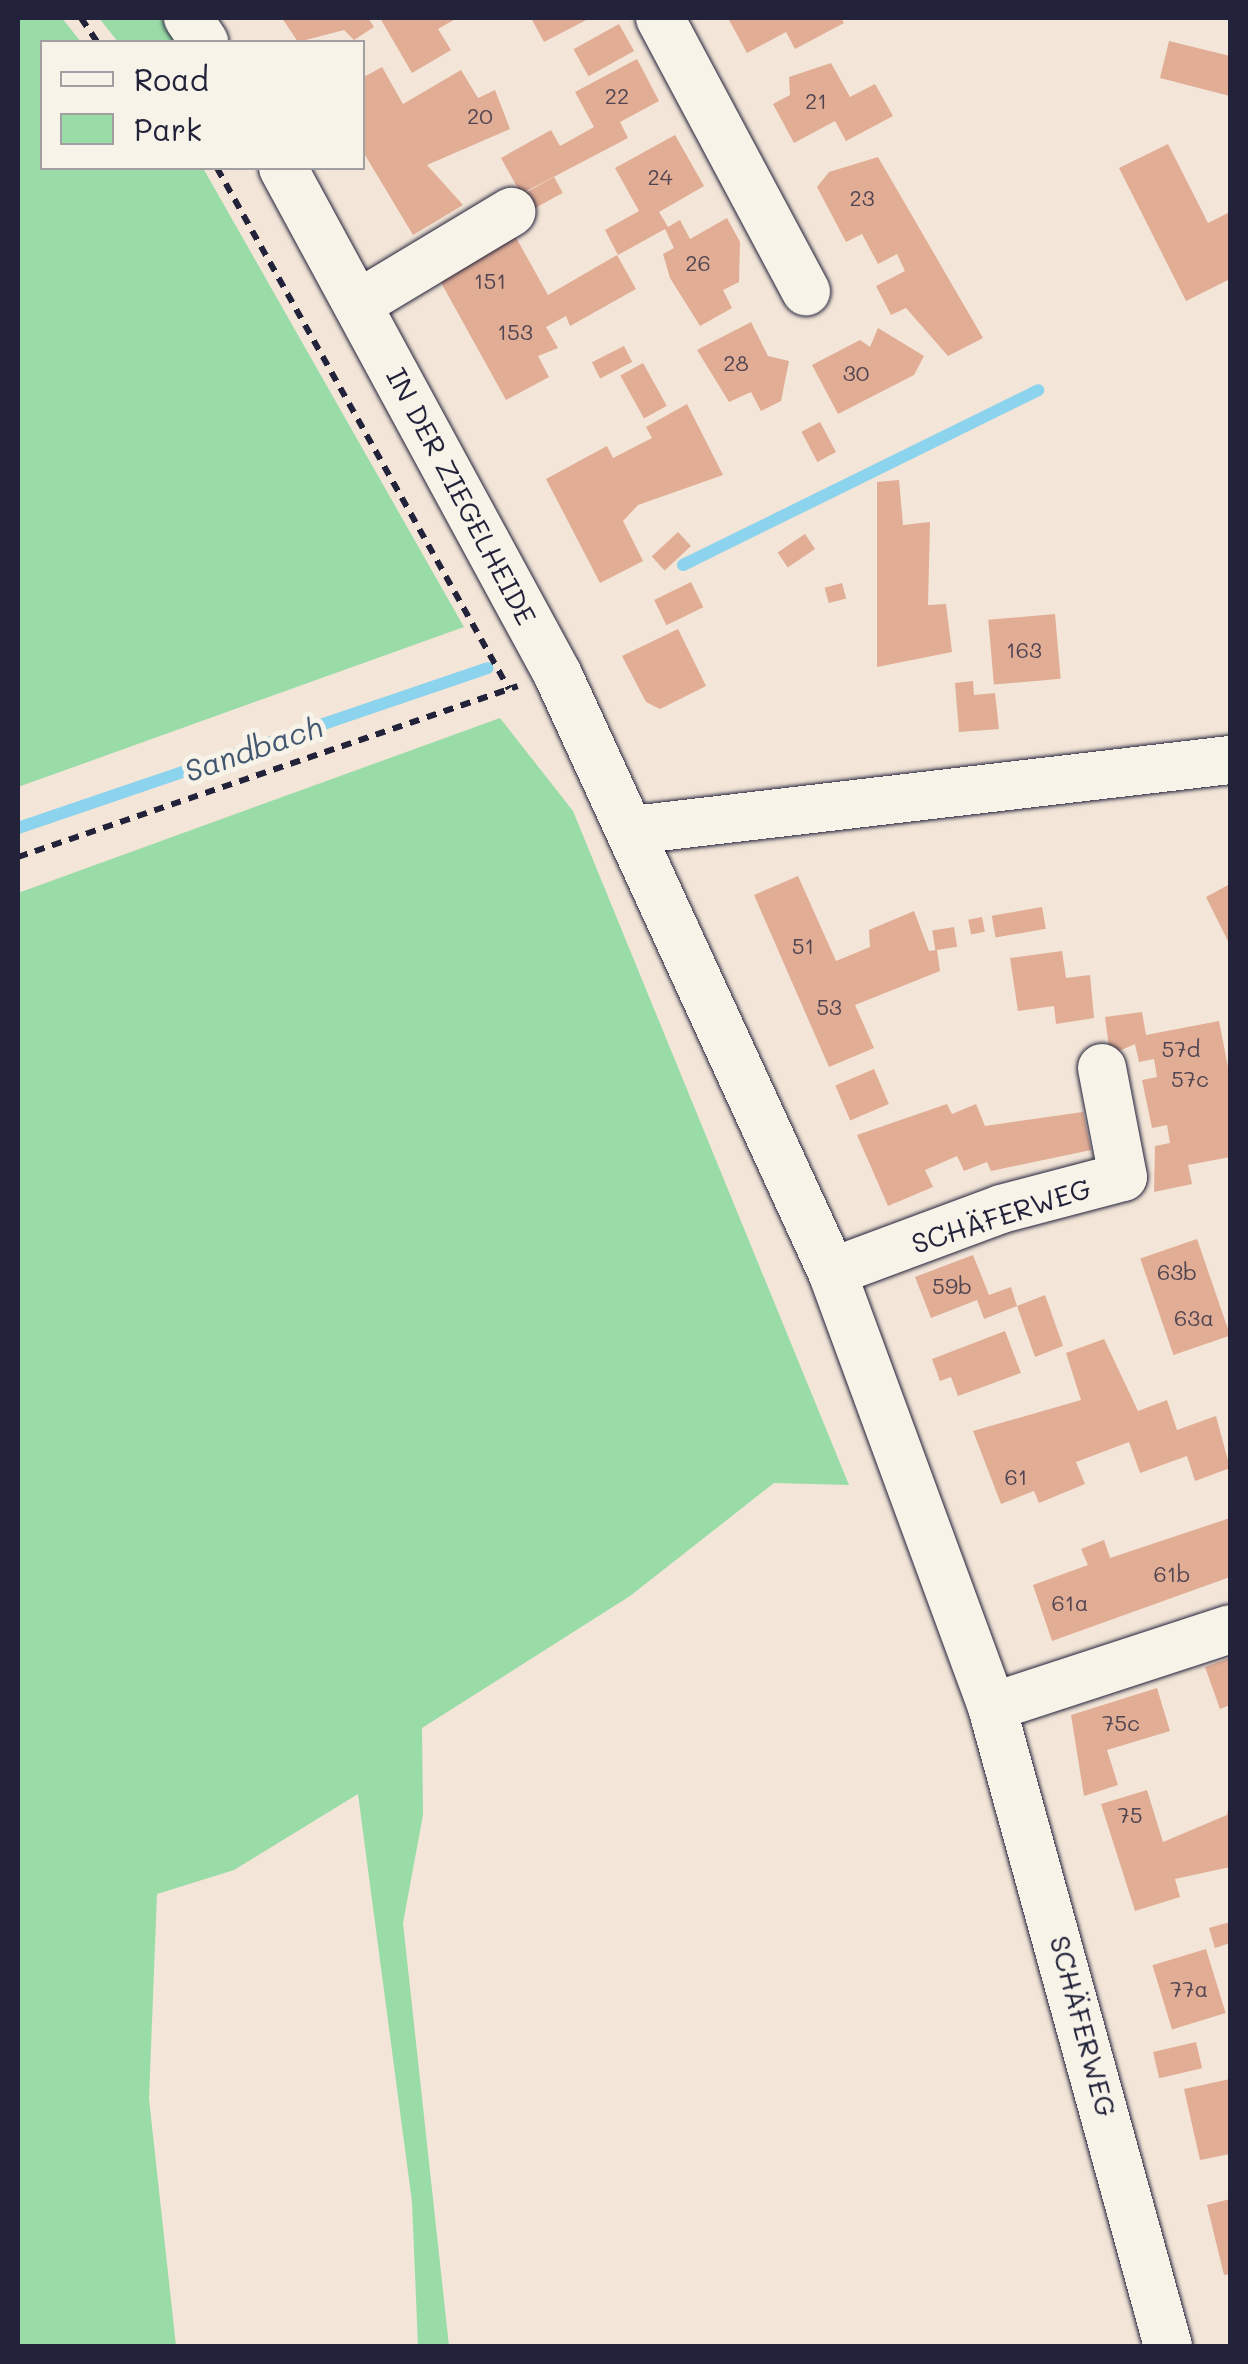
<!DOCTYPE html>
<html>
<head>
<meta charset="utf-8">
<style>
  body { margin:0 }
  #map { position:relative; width:1248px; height:2364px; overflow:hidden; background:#f3e5d7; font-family:Mali,sans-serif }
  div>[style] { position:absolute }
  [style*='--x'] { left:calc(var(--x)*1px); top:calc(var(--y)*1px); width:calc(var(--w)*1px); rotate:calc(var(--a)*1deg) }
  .green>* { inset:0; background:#9adca7 }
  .stream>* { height:12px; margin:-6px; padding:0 6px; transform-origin:6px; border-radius:6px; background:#8cd3ed }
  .building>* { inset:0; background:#e1ad95; transform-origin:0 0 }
  .path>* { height:6px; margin-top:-3px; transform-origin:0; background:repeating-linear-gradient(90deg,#22223b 0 10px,transparent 0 18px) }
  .roads { filter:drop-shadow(0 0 2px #22223b) drop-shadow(0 0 2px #22223b) }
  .minor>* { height:48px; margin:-24px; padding:0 24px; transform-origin:24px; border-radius:24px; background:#f7f3e8 }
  span { translate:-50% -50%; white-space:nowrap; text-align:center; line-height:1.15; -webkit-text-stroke:10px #f7f3e8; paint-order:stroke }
  .number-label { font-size:22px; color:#524552 }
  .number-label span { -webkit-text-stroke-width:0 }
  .street-label { font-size:28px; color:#22223b }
  .water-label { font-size:30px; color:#425770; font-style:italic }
  .frame { position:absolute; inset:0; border:20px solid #22223b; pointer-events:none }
  .legend { position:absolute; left:40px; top:40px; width:325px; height:130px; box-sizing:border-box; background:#f7f3e8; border:2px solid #a29fa3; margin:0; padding:12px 18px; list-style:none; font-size:30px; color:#22223b }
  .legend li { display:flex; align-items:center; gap:20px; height:50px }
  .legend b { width:50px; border:2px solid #a29fa3 }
</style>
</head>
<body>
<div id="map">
  <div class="green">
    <div style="clip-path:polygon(18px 18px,62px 18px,81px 42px,42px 42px,42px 168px,203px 168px,464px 627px,18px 787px)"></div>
    <div style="clip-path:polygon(99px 18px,161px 18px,177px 42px,118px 42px)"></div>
    <div style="clip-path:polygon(500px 718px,573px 811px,849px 1485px,774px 1483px,630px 1596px,422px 1728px,423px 1815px,403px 1923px,449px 2346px,418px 2346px,412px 2202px,358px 1794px,234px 1870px,157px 1894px,149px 2099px,176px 2346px,18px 2346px,18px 893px)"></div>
  </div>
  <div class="stream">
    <div style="--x:683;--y:565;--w:396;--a:-26.2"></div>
    <div style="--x:18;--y:828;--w:496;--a:-18.8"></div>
  </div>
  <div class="building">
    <div style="clip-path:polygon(282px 18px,368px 18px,374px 27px,354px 40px,344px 30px,298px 42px)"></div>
    <div style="clip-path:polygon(380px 18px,457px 18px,438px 29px,451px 50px,412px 73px)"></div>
    <div style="clip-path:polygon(531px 18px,590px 18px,544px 42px)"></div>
    <div style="clip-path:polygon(728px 18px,841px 18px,844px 23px,795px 49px,786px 32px,747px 53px)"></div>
    <div style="left:619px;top:24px;width:31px;height:52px;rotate:61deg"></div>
    <div style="clip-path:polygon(1169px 41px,1230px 56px,1230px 96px,1160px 78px)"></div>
    <div style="clip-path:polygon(637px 59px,659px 101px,620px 122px,628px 138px,521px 194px,501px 158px,551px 130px,560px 146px,594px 127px,575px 92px)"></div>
    <div style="clip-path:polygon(831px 63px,850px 97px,875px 84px,893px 116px,846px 141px,835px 121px,794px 143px,773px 104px,790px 95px,789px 77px)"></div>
    <div style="clip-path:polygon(382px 67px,403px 104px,461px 70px,478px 98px,495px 90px,510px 129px,427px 165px,463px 205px,413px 235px,362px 150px,362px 78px)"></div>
    <div style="clip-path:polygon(675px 135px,704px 186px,659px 212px,668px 227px,680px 220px,690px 239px,727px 218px,740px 242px,739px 282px,723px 290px,732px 308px,700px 326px,670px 278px,663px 254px,674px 248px,665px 229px,618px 255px,605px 230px,639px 211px,615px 168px)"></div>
    <div style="clip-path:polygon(1168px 144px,1208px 223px,1230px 212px,1230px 279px,1186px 301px,1119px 168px)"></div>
    <div style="clip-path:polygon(878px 157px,983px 338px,948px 356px,906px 308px,891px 315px,876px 286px,905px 271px,897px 254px,878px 264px,862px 234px,846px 242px,817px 187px,829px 172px)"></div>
    <div style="left:554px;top:177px;width:18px;height:37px;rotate:61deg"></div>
    <div style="clip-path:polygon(509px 225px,548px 295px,617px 255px,636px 289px,570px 326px,566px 316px,546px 327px,558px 348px,538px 356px,549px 377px,506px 400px,433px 268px)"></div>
    <div style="clip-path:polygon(751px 322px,768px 356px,789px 361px,781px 401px,761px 411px,751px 392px,729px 402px,697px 350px)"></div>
    <div style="clip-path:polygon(878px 328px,924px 356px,914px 375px,838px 414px,812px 365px,860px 340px,870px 347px)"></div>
    <div style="left:624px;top:346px;width:18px;height:36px;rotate:63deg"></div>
    <div style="left:643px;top:363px;width:49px;height:26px;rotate:61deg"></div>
    <div style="clip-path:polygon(687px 404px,723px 475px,638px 505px,623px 521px,643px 561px,600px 583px,546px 479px,607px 446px,613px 458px,652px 438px,646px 427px)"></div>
    <div style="left:820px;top:422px;width:34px;height:21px;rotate:62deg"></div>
    <div style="clip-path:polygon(899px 480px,903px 525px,930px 522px,928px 605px,946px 604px,952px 652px,877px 667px,877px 482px)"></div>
    <div style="left:678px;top:532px;width:19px;height:36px;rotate:47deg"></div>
    <div style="left:805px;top:534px;width:18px;height:33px;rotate:56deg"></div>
    <div style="left:691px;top:582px;width:28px;height:41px;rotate:64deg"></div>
    <div style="left:842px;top:583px;width:16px;height:18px;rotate:75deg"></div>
    <div style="left:1055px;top:614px;width:65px;height:67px;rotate:85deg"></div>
    <div style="clip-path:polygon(678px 629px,706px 686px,660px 709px,646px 702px,622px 656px)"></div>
    <div style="clip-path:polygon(973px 681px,974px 695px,995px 693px,999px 729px,959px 732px,955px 683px)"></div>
    <div style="clip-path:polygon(798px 876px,836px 961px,870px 947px,869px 930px,914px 911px,929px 951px,937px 950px,940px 971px,855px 1005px,874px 1048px,829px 1067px,754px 895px)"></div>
    <div style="clip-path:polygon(1230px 884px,1230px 945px,1206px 897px)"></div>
    <div style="left:1042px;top:907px;width:22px;height:51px;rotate:80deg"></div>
    <div style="left:982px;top:917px;width:15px;height:14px;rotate:79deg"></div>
    <div style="left:954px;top:927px;width:20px;height:22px;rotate:81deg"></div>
    <div style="clip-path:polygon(1062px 951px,1066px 978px,1090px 975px,1094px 1018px,1056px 1024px,1054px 1006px,1018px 1011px,1010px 958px)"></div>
    <div style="clip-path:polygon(1142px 1012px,1146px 1035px,1219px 1021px,1230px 1077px,1230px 1157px,1188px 1165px,1192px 1184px,1154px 1192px,1155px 1146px,1170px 1143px,1167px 1125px,1152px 1128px,1142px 1080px,1157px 1077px,1154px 1059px,1139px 1062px,1135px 1044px,1110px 1055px,1105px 1017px)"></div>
    <div style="left:874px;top:1069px;width:38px;height:42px;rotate:67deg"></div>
    <div style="clip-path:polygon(947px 1104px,952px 1114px,976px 1104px,985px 1126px,1083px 1112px,1091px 1150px,991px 1171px,987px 1162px,964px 1171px,957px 1156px,925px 1170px,933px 1187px,888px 1206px,857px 1135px)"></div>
    <div style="left:1197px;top:1239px;width:102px;height:60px;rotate:71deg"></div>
    <div style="clip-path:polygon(973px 1255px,989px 1295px,1011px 1287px,1017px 1306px,1045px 1295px,1063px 1346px,1035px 1357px,1017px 1306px,984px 1319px,977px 1300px,931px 1318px,915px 1277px)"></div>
    <div style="clip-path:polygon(1005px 1331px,1021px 1373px,958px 1396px,951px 1377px,940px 1381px,932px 1359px)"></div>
    <div style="clip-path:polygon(1104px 1339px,1138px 1411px,1167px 1400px,1177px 1430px,1216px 1416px,1230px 1468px,1195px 1481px,1187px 1456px,1140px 1473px,1129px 1442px,1076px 1462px,1085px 1484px,1039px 1503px,1034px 1491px,1001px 1504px,973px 1431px,1081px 1400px,1066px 1353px)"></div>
    <div style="clip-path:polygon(1230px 1518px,1230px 1577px,1052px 1641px,1033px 1585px,1088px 1565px,1081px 1549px,1104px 1540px,1110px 1558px)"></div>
    <div style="clip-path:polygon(1230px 1658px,1230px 1705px,1220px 1709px,1205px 1667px)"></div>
    <div style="clip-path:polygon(1157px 1688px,1170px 1731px,1107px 1750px,1118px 1785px,1084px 1796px,1071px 1715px)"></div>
    <div style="clip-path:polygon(1147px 1790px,1163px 1842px,1227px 1815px,1230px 1801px,1230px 1867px,1175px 1879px,1180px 1897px,1135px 1911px,1101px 1804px)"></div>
    <div style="clip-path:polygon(1230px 1922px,1230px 1943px,1215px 1948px,1209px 1928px)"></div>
    <div style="left:1206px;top:1949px;width:67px;height:56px;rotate:73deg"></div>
    <div style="left:1196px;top:2042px;width:27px;height:44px;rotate:77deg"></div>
    <div style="clip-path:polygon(1230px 2079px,1230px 2154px,1200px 2160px,1184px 2089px)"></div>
    <div style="clip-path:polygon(1230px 2199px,1230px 2274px,1224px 2275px,1207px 2205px)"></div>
  </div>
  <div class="path">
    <div style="--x:81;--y:18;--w:29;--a:56"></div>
    <div style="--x:217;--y:168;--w:597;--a:60.73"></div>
    <div style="--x:18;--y:857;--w:528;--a:-18.88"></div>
  </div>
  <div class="roads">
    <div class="minor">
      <div style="--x:188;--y:18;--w:29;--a:56"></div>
      <div style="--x:660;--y:18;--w:310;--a:61.9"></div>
      <div style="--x:283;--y:168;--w:577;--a:61.52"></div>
      <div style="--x:558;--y:675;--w:657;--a:65.35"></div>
      <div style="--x:832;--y:1272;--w:463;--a:69.8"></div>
      <div style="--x:992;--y:1707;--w:663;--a:74.6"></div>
      <div style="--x:358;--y:304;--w:179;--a:-31"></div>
      <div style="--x:633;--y:830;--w:601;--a:-6.69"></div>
      <div style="--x:832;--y:1272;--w:180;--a:-20.4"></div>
      <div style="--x:1001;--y:1209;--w:126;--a:-14.7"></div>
      <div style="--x:1123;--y:1177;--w:111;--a:-100.9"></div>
      <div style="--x:992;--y:1707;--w:250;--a:-18.1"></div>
    </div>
  </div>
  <div class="number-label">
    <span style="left:617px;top:96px">22</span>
    <span style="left:816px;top:101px">21</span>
    <span style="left:480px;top:116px">20</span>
    <span style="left:660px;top:177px">24</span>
    <span style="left:862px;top:198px">23</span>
    <span style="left:698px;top:263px">26</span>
    <span style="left:490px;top:281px">151</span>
    <span style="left:515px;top:332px">153</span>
    <span style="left:736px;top:363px">28</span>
    <span style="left:856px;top:373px">30</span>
    <span style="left:1024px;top:650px">163</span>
    <span style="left:803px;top:946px">51</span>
    <span style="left:829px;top:1007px">53</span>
    <span style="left:1181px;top:1049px">57d</span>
    <span style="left:1190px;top:1079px">57c</span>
    <span style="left:1177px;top:1272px">63b</span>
    <span style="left:952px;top:1286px">59b</span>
    <span style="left:1194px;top:1318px">63a</span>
    <span style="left:1016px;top:1477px">61</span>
    <span style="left:1172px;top:1574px">61b</span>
    <span style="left:1070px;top:1603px">61a</span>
    <span style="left:1121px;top:1723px">75c</span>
    <span style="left:1130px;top:1815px">75</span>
    <span style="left:1189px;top:1989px">77a</span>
  </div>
  <div class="street-label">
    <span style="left:462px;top:496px;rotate:62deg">IN DER ZIEGELHEIDE</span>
    <span style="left:1001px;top:1215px;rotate:-18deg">SCHÄFERWEG</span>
    <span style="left:1084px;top:2026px;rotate:75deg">SCHÄFERWEG</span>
  </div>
  <div class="water-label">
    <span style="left:253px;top:748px;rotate:-19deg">Sandbach</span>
  </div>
  <div class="frame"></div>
  <ul class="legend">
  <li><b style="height:12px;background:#f7f3e8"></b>Road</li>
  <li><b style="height:28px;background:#9adca7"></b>Park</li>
  </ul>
</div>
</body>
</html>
